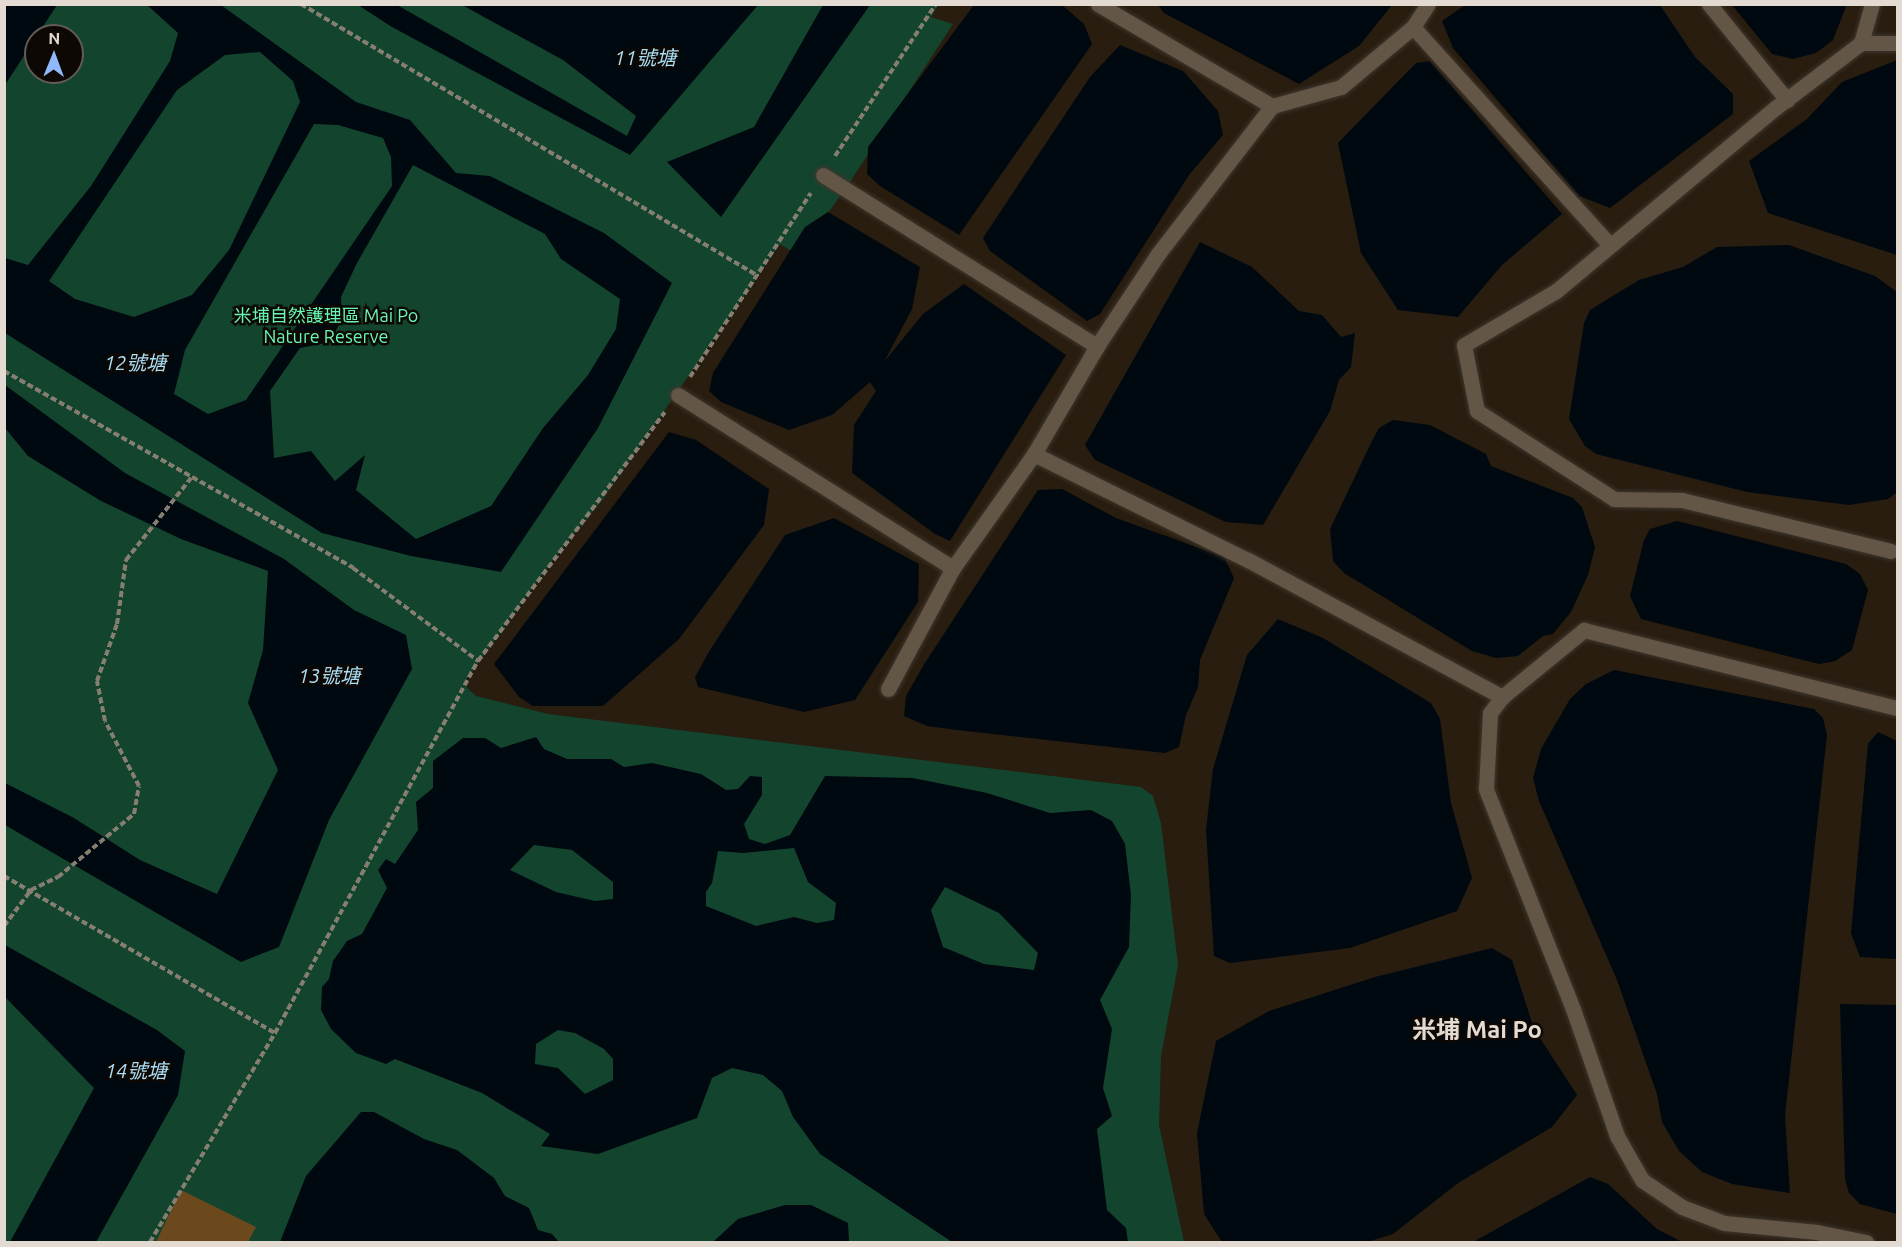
<!DOCTYPE html>
<html>
<head>
<meta charset="utf-8">
<style>
  body { margin:0 }
  #map { position:relative; width:1902px; height:1247px; overflow:hidden; background:#281d0f; font-family:Ubuntu,"Noto Sans TC",sans-serif }
  div>[style] { position:absolute }
  [style*='--x'] { left:calc(var(--x)*1px); top:calc(var(--y)*1px); width:calc(var(--w)*1px); rotate:calc(var(--a)*1deg) }
  .green>* { inset:0; background:#13452e }
  .water>* { inset:0; background:#00090f }
  .building>* { inset:0; background:#6b491c }
  .path>* { height:4px; margin-top:-2px; transform-origin:0; background:repeating-linear-gradient(90deg,#877e72 0 6px,transparent 0 9px) }
  .roads { filter:drop-shadow(0 0 2px #3f362e) drop-shadow(0 0 2px #3f362e) }
  .lane>* { height:15px; margin:-7.5px; padding:0 7.5px; transform-origin:7.5px; border-radius:7.5px; background:#635646 }
  span { translate:-50% -50%; white-space:nowrap; text-align:center; line-height:1.15; -webkit-text-stroke:5px #0d0804; paint-order:stroke }
  .park-label { font-size:18px; color:#69f6b3 }
  .water-label { font-size:20px; color:#aadef5; font-style:italic }
  .district-label { font-size:24px; color:#e3dbd2; font-weight:700 }
  .frame { position:absolute; inset:0; border:6px solid #e3dbd2; pointer-events:none }
  .north { position:absolute; left:24px; top:24px; width:60px; height:60px; box-sizing:border-box; background:#0d0804; border:2px solid #635c56; border-radius:50%; rotate:1deg; font-size:16px; font-weight:700; line-height:24px; text-align:center; color:#e3dbd2 }
  .north::after { content:''; display:block; margin:auto; width:21px; height:27px; background:#8fb8fd; clip-path:polygon(50% 0,100% 100%,50% 72%,0 100%) }
</style>
</head>
<body>
<div id="map">
  <div class="green">
    <div style="clip-path:polygon(evenodd,5px 5px,938px 5px,931px 17px,953px 24px,848px 185px,798px 255px,780px 244px,603px 499px,553px 560px,463px 684px,476px 696px,548px 714px,1141px 787px,1153px 796px,1161px 823px,1178px 965px,1161px 1056px,1159px 1125px,1184px 1242px,5px 1242px,5px 5px,36px 36px,72px 36px,72px 72px,36px 72px,36px 36px)"></div>
  </div>
  <div class="water">
    <div style="clip-path:polygon(5px 4px,57px 5px,5px 85px,4px 5px)"></div>
    <div style="clip-path:polygon(1847px 4px,1833px 40px,1816px 53px,1793px 59px,1772px 54px,1732px 5px)"></div>
    <div style="clip-path:polygon(evenodd,221px 5px,356px 102px,410px 120px,456px 173px,490px 176px,604px 233px,672px 283px,598px 428px,501px 572px,411px 556px,322px 533px,5px 333px,5px 258px,28px 265px,91px 186px,170px 61px,178px 33px,147px 5px,221px 5px,260px 52px,293px 81px,300px 102px,229px 250px,192px 295px,134px 317px,75px 299px,49px 281px,177px 90px,225px 55px,260px 52px,221px 5px,314px 124px,338px 125px,383px 138px,391px 157px,392px 186px,246px 400px,208px 414px,174px 394px,185px 350px,314px 124px,221px 5px,413px 165px,545px 234px,561px 259px,620px 299px,616px 329px,588px 375px,543px 428px,491px 506px,416px 539px,356px 490px,365px 455px,335px 481px,311px 451px,274px 458px,270px 391px,300px 348px,330px 342px,342px 319px,341px 297px,357px 263px,413px 165px)"></div>
    <div style="clip-path:polygon(358px 5px,397px 5px,627px 136px,636px 116px,563px 60px,462px 5px,758px 5px,630px 155px,392px 27px)"></div>
    <div style="clip-path:polygon(823px 5px,870px 5px,721px 217px,667px 162px,754px 127px)"></div>
    <div style="clip-path:polygon(974px 5px,1062px 5px,1084px 24px,1092px 44px,959px 235px,880px 186px,867px 174px,868px 147px)"></div>
    <div style="clip-path:polygon(1158px 5px,1392px 5px,1359px 46px,1299px 84px,1164px 13px)"></div>
    <div style="clip-path:polygon(1465px 5px,1660px 5px,1695px 57px,1733px 94px,1733px 114px,1610px 208px,1579px 196px,1453px 48px,1442px 21px)"></div>
    <div style="clip-path:polygon(1120px 45px,1183px 71px,1218px 111px,1223px 135px,1189px 175px,1100px 314px,1087px 321px,990px 251px,983px 238px,1090px 77px)"></div>
    <div style="clip-path:polygon(1897px 60px,1897px 255px,1768px 213px,1749px 161px,1807px 119px,1842px 82px)"></div>
    <div style="clip-path:polygon(1430px 61px,1562px 214px,1502px 265px,1458px 317px,1398px 310px,1361px 253px,1338px 143px,1416px 63px)"></div>
    <div style="clip-path:polygon(828px 212px,920px 267px,912px 309px,884px 362px,923px 314px,964px 284px,1066px 355px,950px 541px,935px 534px,852px 473px,854px 425px,876px 391px,870px 382px,832px 415px,789px 430px,721px 402px,709px 391px,713px 373px,805px 227px)"></div>
    <div style="clip-path:polygon(1200px 242px,1252px 267px,1299px 311px,1322px 315px,1341px 337px,1355px 333px,1351px 367px,1339px 380px,1330px 411px,1263px 525px,1226px 522px,1095px 460px,1085px 445px)"></div>
    <div style="clip-path:polygon(1789px 245px,1875px 276px,1897px 292px,1896px 493px,1888px 499px,1849px 505px,1747px 492px,1596px 454px,1585px 446px,1569px 419px,1584px 323px,1590px 310px,1639px 280px,1683px 267px,1717px 247px)"></div>
    <div style="clip-path:polygon(5px 385px,125px 473px,284px 559px,354px 610px,406px 635px,412px 669px,329px 820px,279px 947px,241px 962px,5px 825px,5px 783px,74px 818px,140px 860px,217px 894px,278px 770px,248px 703px,263px 650px,268px 571px,181px 539px,101px 501px,28px 456px,5px 428px)"></div>
    <div style="clip-path:polygon(1393px 420px,1430px 425px,1486px 454px,1491px 466px,1573px 498px,1582px 507px,1595px 547px,1588px 575px,1571px 612px,1553px 634px,1543px 636px,1518px 656px,1496px 658px,1472px 651px,1344px 573px,1333px 561px,1330px 529px,1371px 443px,1379px 428px)"></div>
    <div style="clip-path:polygon(669px 432px,696px 440px,769px 489px,764px 525px,679px 639px,603px 706px,533px 706px,519px 697px,494px 664px)"></div>
    <div style="clip-path:polygon(1062px 489px,1116px 518px,1224px 557px,1234px 578px,1200px 660px,1198px 687px,1186px 715px,1179px 747px,1165px 753px,957px 730px,927px 726px,904px 716px,906px 696px,923px 666px,1038px 490px)"></div>
    <div style="clip-path:polygon(834px 518px,919px 564px,918px 602px,855px 700px,804px 712px,698px 687px,695px 677px,710px 650px,785px 535px)"></div>
    <div style="clip-path:polygon(1677px 521px,1846px 564px,1860px 574px,1868px 590px,1852px 650px,1835px 661px,1819px 664px,1641px 619px,1630px 596px,1644px 540px,1650px 529px)"></div>
    <div style="clip-path:polygon(1278px 619px,1323px 638px,1431px 703px,1440px 719px,1451px 803px,1472px 878px,1457px 911px,1350px 948px,1230px 963px,1214px 956px,1206px 830px,1213px 769px,1247px 655px)"></div>
    <div style="clip-path:polygon(1614px 670px,1814px 709px,1823px 718px,1827px 735px,1785px 1116px,1790px 1193px,1732px 1184px,1702px 1172px,1679px 1151px,1662px 1122px,1657px 1094px,1617px 980px,1539px 801px,1533px 778px,1541px 749px,1570px 699px,1586px 684px)"></div>
    <div style="clip-path:polygon(1878px 732px,1897px 741px,1897px 959px,1860px 957px,1851px 933px,1868px 744px)"></div>
    <div style="clip-path:polygon(evenodd,536px 737px,544px 749px,567px 759px,611px 759px,624px 767px,652px 763px,701px 774px,726px 790px,738px 789px,750px 776px,762px 777px,762px 795px,744px 824px,749px 839px,765px 844px,790px 835px,825px 776px,913px 778px,987px 793px,1050px 813px,1091px 810px,1112px 821px,1125px 844px,1131px 895px,1129px 947px,1100px 1000px,1112px 1029px,1103px 1088px,1112px 1116px,1097px 1129px,1107px 1210px,1126px 1228px,1128px 1242px,952px 1242px,820px 1154px,793px 1117px,782px 1091px,763px 1075px,732px 1068px,712px 1078px,697px 1118px,598px 1154px,541px 1146px,550px 1134px,482px 1093px,395px 1059px,386px 1064px,356px 1053px,331px 1029px,321px 1010px,322px 987px,329px 979px,333px 961px,347px 941px,362px 934px,387px 888px,378px 870px,386px 859px,395px 864px,418px 830px,416px 802px,433px 788px,433px 761px,463px 738px,485px 738px,501px 748px,536px 737px,534px 845px,572px 850px,613px 882px,613px 899px,595px 901px,556px 892px,510px 870px,534px 845px,536px 737px,794px 848px,808px 882px,836px 903px,834px 920px,817px 923px,794px 917px,756px 926px,706px 906px,706px 892px,712px 883px,718px 851px,743px 853px,794px 848px,536px 737px,945px 887px,999px 913px,1038px 953px,1034px 970px,984px 964px,943px 947px,931px 910px,945px 887px,536px 737px,558px 1030px,575px 1033px,604px 1049px,613px 1059px,613px 1080px,585px 1094px,558px 1068px,535px 1064px,536px 1044px,558px 1030px)"></div>
    <div style="clip-path:polygon(5px 945px,157px 1030px,185px 1051px,178px 1095px,96px 1242px,10px 1242px,94px 1088px,5px 997px)"></div>
    <div style="clip-path:polygon(1492px 948px,1512px 960px,1534px 1029px,1577px 1095px,1552px 1127px,1458px 1183px,1393px 1234px,1367px 1242px,1222px 1242px,1204px 1214px,1197px 1133px,1216px 1041px,1269px 1011px,1375px 977px)"></div>
    <div style="clip-path:polygon(1840px 1004px,1897px 1005px,1897px 1214px,1860px 1204px,1849px 1193px,1845px 1179px)"></div>
    <div style="clip-path:polygon(361px 1112px,374px 1112px,424px 1139px,457px 1150px,494px 1178px,505px 1196px,529px 1208px,538px 1230px,552px 1234px,559px 1242px,280px 1242px,306px 1176px)"></div>
    <div style="clip-path:polygon(1590px 1177px,1608px 1184px,1657px 1229px,1682px 1242px,1473px 1242px)"></div>
    <div style="clip-path:polygon(785px 1205px,811px 1205px,848px 1223px,849px 1242px,713px 1242px,738px 1219px)"></div>
  </div>
  <div class="building">
    <div style="clip-path:polygon(181px 1190px,256px 1227px,248px 1242px,156px 1242px)"></div>
  </div>
  <div class="path">
    <div style="--x:301;--y:4;--w:532;--a:30.76"></div>
    <div style="--x:835;--y:156;--w:182;--a:-56.4"></div>
    <div style="--x:4;--y:371;--w:401;--a:29.4"></div>
    <div style="--x:353;--y:568;--w:156;--a:36.6"></div>
    <div style="--x:690;--y:377;--w:220;--a:-56.7"></div>
    <div style="--x:4;--y:876;--w:313;--a:30.1"></div>
    <div style="--x:4;--y:926;--w:45;--a:-53.1"></div>
    <div style="--x:31;--y:890;--w:30;--a:-26"></div>
    <div style="--x:58;--y:877;--w:99;--a:-39.7"></div>
    <div style="--x:134;--y:814;--w:28;--a:-80"></div>
    <div style="--x:139;--y:786;--w:73;--a:-117.6"></div>
    <div style="--x:105;--y:721;--w:41;--a:-101.3"></div>
    <div style="--x:97;--y:681;--w:60;--a:-70.7"></div>
    <div style="--x:117;--y:624;--w:65;--a:-82"></div>
    <div style="--x:126;--y:560;--w:105;--a:-51.6"></div>
    <div style="--x:150;--y:1242;--w:244;--a:-59.1"></div>
    <div style="--x:275;--y:1033;--w:424;--a:-61.4"></div>
    <div style="--x:478;--y:661;--w:311;--a:-53.1"></div>
  </div>
  <div class="roads">
    <div class="lane">
      <div style="--x:1098;--y:4;--w:202;--a:30.4"></div>
      <div style="--x:1709;--y:4;--w:124;--a:50.9"></div>
      <div style="--x:1872;--y:4;--w:41;--a:105.8"></div>
      <div style="--x:1861;--y:43;--w:108;--a:142.9"></div>
      <div style="--x:1775;--y:108;--w:285;--a:140.1"></div>
      <div style="--x:1556;--y:291;--w:107;--a:149.6"></div>
      <div style="--x:1464;--y:345;--w:67;--a:78.9"></div>
      <div style="--x:1477;--y:411;--w:163;--a:32.7"></div>
      <div style="--x:1614;--y:499;--w:68;--a:0.8"></div>
      <div style="--x:1682;--y:500;--w:215;--a:13.7"></div>
      <div style="--x:1413;--y:27;--w:292;--a:47.9"></div>
      <div style="--x:1861;--y:43;--w:37;--a:0"></div>
      <div style="--x:823;--y:175;--w:323;--a:32"></div>
      <div style="--x:678;--y:395;--w:325;--a:32.2"></div>
      <div style="--x:1034;--y:454;--w:239;--a:26.4"></div>
      <div style="--x:1248;--y:560;--w:289;--a:28.3"></div>
      <div style="--x:888;--y:689;--w:137;--a:-61.8"></div>
      <div style="--x:953;--y:568;--w:140;--a:-54.6"></div>
      <div style="--x:1034;--y:454;--w:125;--a:-59.7"></div>
      <div style="--x:1097;--y:346;--w:110;--a:-56.5"></div>
      <div style="--x:1158;--y:254;--w:187;--a:-52.4"></div>
      <div style="--x:1272;--y:106;--w:72;--a:-15.4"></div>
      <div style="--x:1341;--y:87;--w:94;--a:-39.8"></div>
      <div style="--x:1413;--y:27;--w:27;--a:-57"></div>
      <div style="--x:1866;--y:1242;--w:50;--a:-168.5"></div>
      <div style="--x:1817;--y:1232;--w:93;--a:-174.5"></div>
      <div style="--x:1724;--y:1223;--w:45;--a:-159.1"></div>
      <div style="--x:1682;--y:1207;--w:48;--a:-146"></div>
      <div style="--x:1642;--y:1180;--w:51;--a:-119.6"></div>
      <div style="--x:1617;--y:1136;--w:134;--a:-109.1"></div>
      <div style="--x:1573;--y:1009;--w:237;--a:-111.6"></div>
      <div style="--x:1486;--y:789;--w:76;--a:-87"></div>
      <div style="--x:1490;--y:713;--w:20;--a:-53"></div>
      <div style="--x:1502;--y:697;--w:106;--a:-39.3"></div>
      <div style="--x:1584;--y:630;--w:324;--a:14"></div>
    </div>
  </div>
  <div class="park-label">
    <span style="left:326px;top:326px">米埔自然護理區 Mai Po<br>Nature Reserve</span>
  </div>
  <div class="water-label">
    <span style="left:645px;top:57px">11號塘</span>
    <span style="left:135px;top:362px">12號塘</span>
    <span style="left:329px;top:675px">13號塘</span>
    <span style="left:136px;top:1070px">14號塘</span>
  </div>
  <div class="district-label">
    <span style="left:1477px;top:1030px">米埔 Mai Po</span>
  </div>
  <div class="frame"></div>
  <div class="north">N</div>
</div>
</body>
</html>
